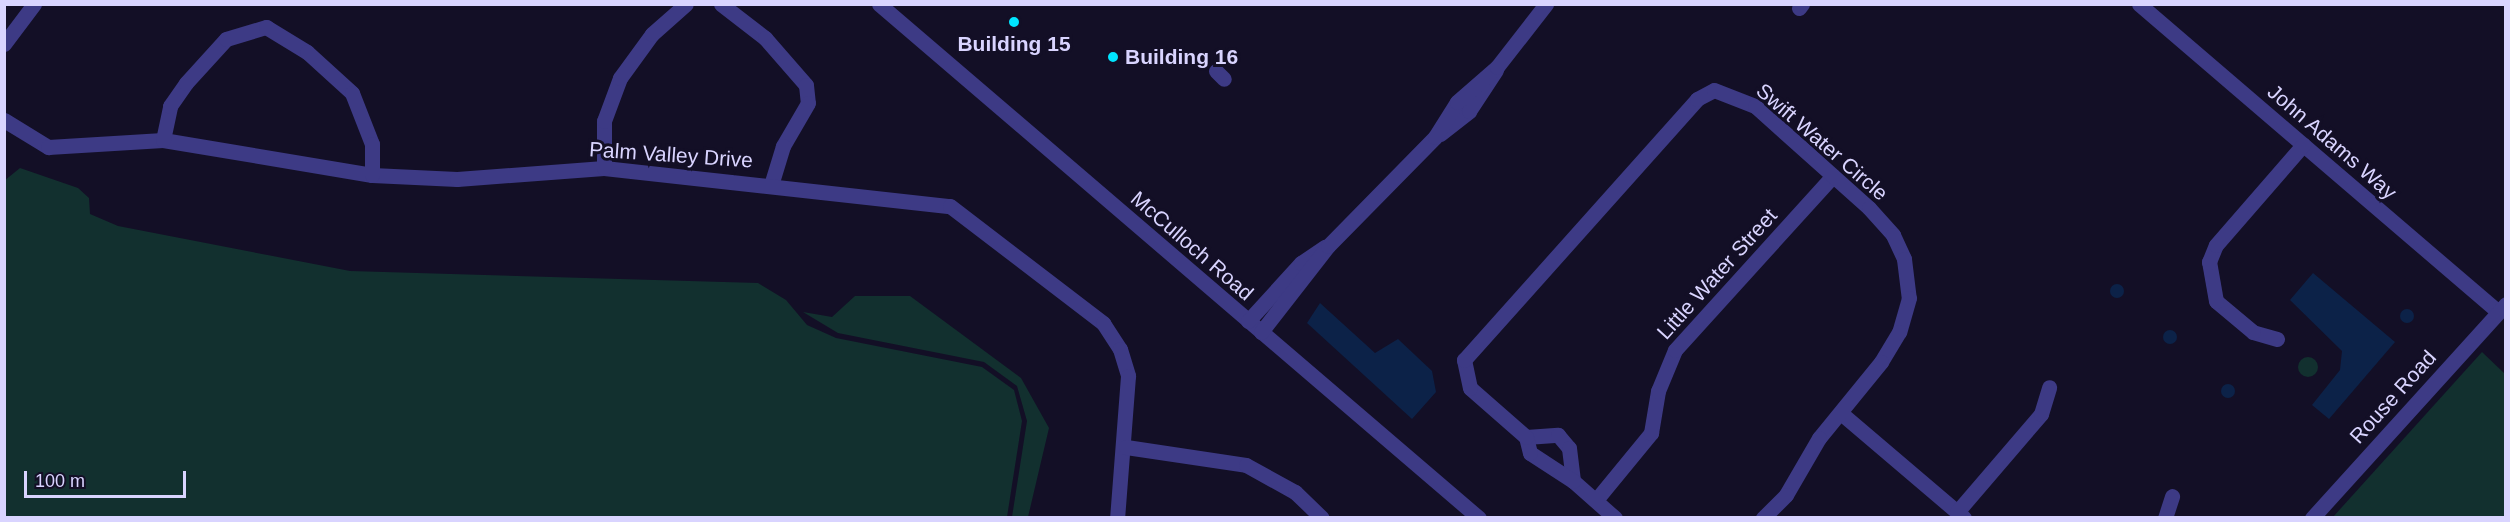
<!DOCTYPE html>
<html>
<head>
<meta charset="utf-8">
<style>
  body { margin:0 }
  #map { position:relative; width:2510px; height:522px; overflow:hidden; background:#130f26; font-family:Helvetica,sans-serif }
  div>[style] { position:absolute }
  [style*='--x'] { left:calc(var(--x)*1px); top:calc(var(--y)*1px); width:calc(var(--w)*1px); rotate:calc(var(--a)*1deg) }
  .green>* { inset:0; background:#12302f }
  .round { border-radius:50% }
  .water>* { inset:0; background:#0c2248 }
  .minor>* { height:15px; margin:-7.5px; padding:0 7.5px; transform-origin:7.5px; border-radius:7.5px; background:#3d3a85 }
  .dots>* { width:16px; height:16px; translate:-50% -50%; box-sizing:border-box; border:3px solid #130f26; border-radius:50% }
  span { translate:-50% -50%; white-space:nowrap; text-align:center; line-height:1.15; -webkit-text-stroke:6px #130f26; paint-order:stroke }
  .poi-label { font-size:21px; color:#d9d4ff; font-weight:700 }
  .left { translate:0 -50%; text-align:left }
  .street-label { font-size:21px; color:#d9d4ff }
  .frame { position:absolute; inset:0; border:6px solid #d9d4ff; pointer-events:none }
  .scale { position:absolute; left:24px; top:471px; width:162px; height:27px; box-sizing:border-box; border:3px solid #d9d4ff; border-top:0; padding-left:8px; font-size:18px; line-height:21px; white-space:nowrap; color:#d9d4ff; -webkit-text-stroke:4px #130f26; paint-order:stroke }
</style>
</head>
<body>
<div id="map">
  <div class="green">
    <div style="clip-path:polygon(20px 168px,78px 188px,89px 198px,90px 214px,118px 226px,350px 271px,758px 283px,786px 300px,807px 325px,836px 338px,982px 367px,1014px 390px,1022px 421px,1007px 517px,5px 517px,4px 181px)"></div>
    <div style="clip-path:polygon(855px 296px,910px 296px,1021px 378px,1049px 428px,1028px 517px,1012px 517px,1027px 421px,1017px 386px,984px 362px,838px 333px,803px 312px,832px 317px)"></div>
    <div style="clip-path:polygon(2482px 352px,2505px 374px,2505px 517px,2333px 517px)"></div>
    <div class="round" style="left:2298px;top:357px;width:20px;height:20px"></div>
  </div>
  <div class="water">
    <div style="clip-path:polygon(2313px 273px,2395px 342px,2329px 419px,2312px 405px,2340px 370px,2342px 351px,2290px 300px)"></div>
    <div class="round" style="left:2110px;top:284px;width:14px;height:14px"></div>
    <div style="clip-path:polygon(1320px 303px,1375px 353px,1398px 339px,1432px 371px,1436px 392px,1412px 419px,1307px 323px)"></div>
    <div class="round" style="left:2400px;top:309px;width:14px;height:14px"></div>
    <div class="round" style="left:2163px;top:330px;width:14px;height:14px"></div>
    <div class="round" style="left:2221px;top:384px;width:14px;height:14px"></div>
  </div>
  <div class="minor">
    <div style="--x:721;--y:4;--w:56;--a:37.7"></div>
    <div style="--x:765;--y:38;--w:62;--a:48.9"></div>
    <div style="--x:806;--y:85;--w:18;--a:84"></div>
    <div style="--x:808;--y:103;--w:50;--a:120.2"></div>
    <div style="--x:783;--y:146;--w:39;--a:107"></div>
    <div style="--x:879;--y:4;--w:790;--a:40.59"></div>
    <div style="--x:2139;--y:4;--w:473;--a:40.6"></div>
    <div style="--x:1799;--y:8;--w:5;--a:-53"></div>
    <div style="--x:4;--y:44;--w:50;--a:-53.1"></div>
    <div style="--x:1216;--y:71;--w:11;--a:45"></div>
    <div style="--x:4;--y:120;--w:52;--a:31.5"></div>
    <div style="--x:48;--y:147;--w:115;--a:-3.5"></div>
    <div style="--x:163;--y:140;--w:212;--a:9.5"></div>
    <div style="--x:372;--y:175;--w:85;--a:2.7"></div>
    <div style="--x:457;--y:179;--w:147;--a:-4.3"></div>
    <div style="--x:604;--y:168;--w:348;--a:6.3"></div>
    <div style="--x:950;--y:206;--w:193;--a:37.4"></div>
    <div style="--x:1103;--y:323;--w:31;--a:57"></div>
    <div style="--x:1120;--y:349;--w:28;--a:73"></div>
    <div style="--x:1128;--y:376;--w:142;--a:94.4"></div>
    <div style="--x:1440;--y:134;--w:37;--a:-38"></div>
    <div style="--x:1469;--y:111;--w:49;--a:-56.6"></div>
    <div style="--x:163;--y:140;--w:35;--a:-78"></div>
    <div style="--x:170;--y:106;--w:28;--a:-55"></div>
    <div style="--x:186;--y:83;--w:59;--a:-47.7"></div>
    <div style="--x:226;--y:39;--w:42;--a:-16.7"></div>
    <div style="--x:266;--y:27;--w:48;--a:31.4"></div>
    <div style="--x:307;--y:52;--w:61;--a:42.3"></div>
    <div style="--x:352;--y:93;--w:55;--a:68.6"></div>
    <div style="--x:372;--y:144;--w:31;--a:90"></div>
    <div style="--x:604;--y:168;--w:47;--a:-90"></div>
    <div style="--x:604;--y:121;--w:46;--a:-69.6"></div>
    <div style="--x:620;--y:78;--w:54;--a:-54"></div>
    <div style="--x:652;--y:34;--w:45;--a:-41.4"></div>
    <div style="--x:1248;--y:321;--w:79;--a:-47.6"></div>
    <div style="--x:1301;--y:263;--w:29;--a:-34"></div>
    <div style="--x:1261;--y:332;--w:109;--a:-52.1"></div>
    <div style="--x:1328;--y:246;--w:153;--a:-45.5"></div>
    <div style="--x:1435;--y:137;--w:41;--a:-57.8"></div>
    <div style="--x:1457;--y:102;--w:53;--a:-41.2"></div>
    <div style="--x:1497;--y:67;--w:80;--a:-52.1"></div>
    <div style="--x:2277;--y:339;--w:25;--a:-164"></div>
    <div style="--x:2253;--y:332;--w:48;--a:-140"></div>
    <div style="--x:2216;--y:301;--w:40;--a:-100"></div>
    <div style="--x:2209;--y:262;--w:18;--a:-68"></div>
    <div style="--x:2216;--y:245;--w:133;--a:-49"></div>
    <div style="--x:1842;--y:414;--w:160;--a:40.4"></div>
    <div style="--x:1526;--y:437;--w:32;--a:-4"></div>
    <div style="--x:1558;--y:435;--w:17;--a:50"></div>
    <div style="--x:1569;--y:448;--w:33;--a:83"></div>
    <div style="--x:1126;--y:447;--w:121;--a:8.5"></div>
    <div style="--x:1246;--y:465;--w:56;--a:28.9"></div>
    <div style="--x:1295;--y:492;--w:37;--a:44"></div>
    <div style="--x:1596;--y:500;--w:87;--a:-50.6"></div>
    <div style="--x:1651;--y:433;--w:43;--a:-80.5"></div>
    <div style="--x:1658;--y:391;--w:44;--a:-67.5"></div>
    <div style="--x:1675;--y:350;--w:235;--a:-47.8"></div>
    <div style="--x:1957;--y:512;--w:129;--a:-49.4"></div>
    <div style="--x:2041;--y:414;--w:28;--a:-73"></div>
    <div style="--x:1615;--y:518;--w:56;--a:-138.6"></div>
    <div style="--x:1573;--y:481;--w:51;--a:-146.9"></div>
    <div style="--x:1530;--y:453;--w:16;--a:-104"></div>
    <div style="--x:1526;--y:437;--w:74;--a:-138.8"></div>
    <div style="--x:1470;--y:388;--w:29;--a:-102"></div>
    <div style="--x:1464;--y:360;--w:350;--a:-48.2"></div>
    <div style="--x:1697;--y:99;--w:19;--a:-28"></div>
    <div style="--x:1714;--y:90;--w:44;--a:21.3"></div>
    <div style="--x:1755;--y:106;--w:153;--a:41.8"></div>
    <div style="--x:1869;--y:208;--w:36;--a:48"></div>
    <div style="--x:1893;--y:235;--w:26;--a:65"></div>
    <div style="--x:1904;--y:259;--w:39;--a:83"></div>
    <div style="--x:1909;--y:298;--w:35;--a:106"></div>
    <div style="--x:1899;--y:332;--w:35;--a:121"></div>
    <div style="--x:1881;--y:362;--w:98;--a:129.2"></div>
    <div style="--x:1819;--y:438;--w:66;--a:120.1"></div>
    <div style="--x:1786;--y:495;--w:33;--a:135"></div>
    <div style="--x:2165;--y:518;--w:23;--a:-72"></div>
    <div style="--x:2312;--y:518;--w:289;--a:-47.8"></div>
  </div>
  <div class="dots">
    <div style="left:1014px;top:22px;background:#00e5ff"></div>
    <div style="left:1113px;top:57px;background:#00e5ff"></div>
  </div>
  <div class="poi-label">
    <span style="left:1014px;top:44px">Building 15</span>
    <span class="left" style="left:1125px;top:57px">Building 16</span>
  </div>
  <div class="street-label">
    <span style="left:1822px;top:142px;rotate:41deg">Swift Water Circle</span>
    <span style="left:2332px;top:142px;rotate:41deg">John Adams Way</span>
    <span style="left:671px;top:155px;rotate:4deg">Palm Valley Drive</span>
    <span style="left:1192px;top:246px;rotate:41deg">McCulloch Road</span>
    <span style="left:1717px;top:274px;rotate:-48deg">Little Water Street</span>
    <span style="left:2393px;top:397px;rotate:-48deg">Rouse Road</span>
  </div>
  <div class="frame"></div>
  <div class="scale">100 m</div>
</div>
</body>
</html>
